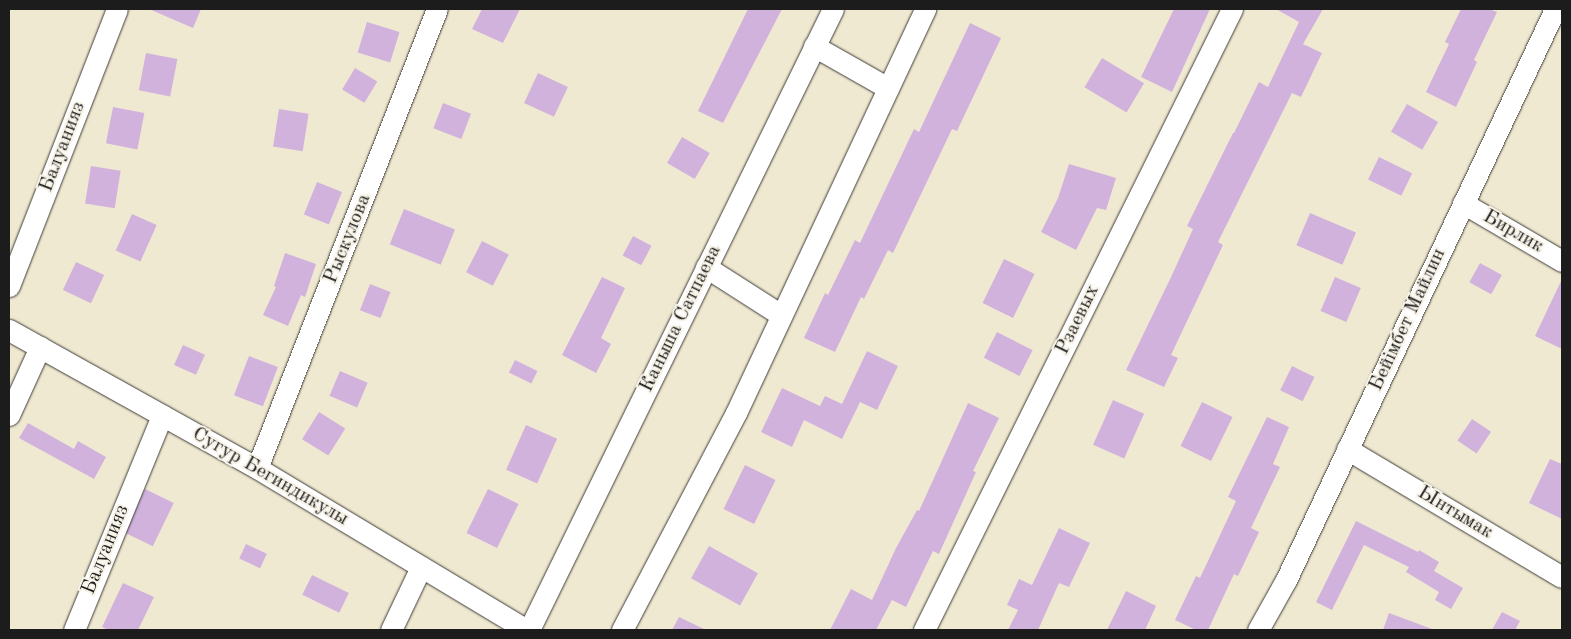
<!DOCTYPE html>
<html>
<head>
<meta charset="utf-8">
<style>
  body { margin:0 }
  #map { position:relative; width:1571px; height:639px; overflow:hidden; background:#f0e9d1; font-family:"Old Standard TT",serif }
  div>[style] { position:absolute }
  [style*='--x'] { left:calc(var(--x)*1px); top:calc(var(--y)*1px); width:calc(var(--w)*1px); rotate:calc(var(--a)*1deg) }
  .building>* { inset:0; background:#d1b2dd; transform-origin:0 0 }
  .roads { filter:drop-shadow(0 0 1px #3c3b37) drop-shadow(0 0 1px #3c3b37) }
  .minor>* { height:21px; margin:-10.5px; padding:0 10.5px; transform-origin:10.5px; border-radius:10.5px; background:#fff }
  span { translate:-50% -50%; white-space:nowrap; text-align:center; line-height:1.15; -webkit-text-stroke:4px #f7f3e8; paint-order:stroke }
  .street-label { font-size:20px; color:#1c1c1c }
  .frame { position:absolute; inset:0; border:10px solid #1c1c1c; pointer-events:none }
</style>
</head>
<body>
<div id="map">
  <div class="building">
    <div style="clip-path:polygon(149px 9px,201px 9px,193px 28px)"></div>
    <div style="clip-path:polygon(482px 9px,520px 9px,503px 43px,472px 29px)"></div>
    <div style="clip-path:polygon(748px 9px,782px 9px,723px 123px,698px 111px)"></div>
    <div style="clip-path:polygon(1174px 9px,1210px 9px,1172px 92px,1141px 77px)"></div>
    <div style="clip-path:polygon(1276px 9px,1323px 9px,1303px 44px,1322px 53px,1301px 97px,1292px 93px,1218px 242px,1223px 245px,1171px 355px,1178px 358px,1164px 387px,1126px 370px,1172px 275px,1193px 229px,1187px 226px,1233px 133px,1234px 133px,1259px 82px,1268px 87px,1299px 22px)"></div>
    <div style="clip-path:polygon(1461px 9px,1489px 9px,1497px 12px,1474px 60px,1477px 62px,1456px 107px,1426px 92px,1449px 44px,1445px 42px)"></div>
    <div style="left:367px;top:22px;width:34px;height:32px;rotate:17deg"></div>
    <div style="clip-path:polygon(970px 23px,1001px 38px,957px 131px,952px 129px,893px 253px,888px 250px,864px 299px,861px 297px,835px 352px,804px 338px,825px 293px,828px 295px,855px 240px,860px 243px,914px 129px,919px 132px)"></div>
    <div style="left:146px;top:53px;width:32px;height:38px;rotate:11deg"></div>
    <div style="left:1102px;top:58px;width:49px;height:34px;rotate:31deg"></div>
    <div style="left:355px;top:68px;width:26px;height:25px;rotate:31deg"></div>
    <div style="left:538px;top:73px;width:33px;height:33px;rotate:25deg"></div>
    <div style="left:443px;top:103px;width:30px;height:27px;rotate:21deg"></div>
    <div style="left:1407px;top:104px;width:36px;height:32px;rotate:30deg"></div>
    <div style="left:113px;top:107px;width:32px;height:37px;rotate:11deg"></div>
    <div style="left:279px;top:109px;width:30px;height:38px;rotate:9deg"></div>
    <div style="left:682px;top:137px;width:32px;height:30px;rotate:30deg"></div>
    <div style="left:1379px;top:157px;width:37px;height:25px;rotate:26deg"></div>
    <div style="clip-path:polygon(1069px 164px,1116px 178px,1106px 210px,1097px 208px,1076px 250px,1041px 232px,1058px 198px)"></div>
    <div style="left:91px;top:166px;width:30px;height:38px;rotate:9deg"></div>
    <div style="left:317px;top:182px;width:27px;height:35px;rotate:22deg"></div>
    <div style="left:404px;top:209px;width:55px;height:38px;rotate:22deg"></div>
    <div style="left:1310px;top:213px;width:50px;height:35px;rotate:23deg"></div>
    <div style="left:132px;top:214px;width:27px;height:40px;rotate:24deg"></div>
    <div style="left:633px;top:236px;width:21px;height:22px;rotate:28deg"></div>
    <div style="left:482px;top:241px;width:30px;height:35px;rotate:27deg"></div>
    <div style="clip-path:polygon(285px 253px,316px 264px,305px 297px,301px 295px,288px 326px,263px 315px,276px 287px,274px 286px)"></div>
    <div style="left:1004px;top:259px;width:34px;height:49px;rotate:26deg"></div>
    <div style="left:76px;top:262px;width:31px;height:31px;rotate:25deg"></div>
    <div style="left:1480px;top:263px;width:25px;height:22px;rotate:29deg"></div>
    <div style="clip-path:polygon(602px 277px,625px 288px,601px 338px,611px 344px,596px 373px,562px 355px)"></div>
    <div style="left:1335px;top:277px;width:28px;height:37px;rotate:23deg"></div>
    <div style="clip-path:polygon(1562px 279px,1562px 349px,1535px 336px)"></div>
    <div style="left:370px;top:284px;width:22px;height:28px;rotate:21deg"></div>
    <div style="left:997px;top:332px;width:40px;height:29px;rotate:27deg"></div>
    <div style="left:183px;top:345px;width:24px;height:22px;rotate:24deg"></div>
    <div style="clip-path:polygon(867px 351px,898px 366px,877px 410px,860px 402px,842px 439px,804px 420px,792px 447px,761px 432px,782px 388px,820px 406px,825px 396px,842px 404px)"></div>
    <div style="left:249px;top:356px;width:31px;height:42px;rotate:21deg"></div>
    <div style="left:515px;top:360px;width:25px;height:14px;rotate:26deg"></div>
    <div style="left:1292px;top:366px;width:25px;height:27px;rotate:26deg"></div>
    <div style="left:340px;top:371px;width:30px;height:27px;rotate:23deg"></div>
    <div style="left:1113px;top:400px;width:34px;height:49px;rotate:24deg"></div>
    <div style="left:1202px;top:402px;width:34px;height:49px;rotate:26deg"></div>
    <div style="clip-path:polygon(968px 403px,999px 418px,973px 471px,976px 472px,939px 554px,933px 551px,906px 607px,892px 600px,876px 630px,830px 630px,851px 589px,872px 600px,896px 548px,917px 510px,919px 511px)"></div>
    <div style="left:319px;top:412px;width:31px;height:32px;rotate:32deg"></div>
    <div style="clip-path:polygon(1267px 417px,1289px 427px,1273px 464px,1280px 467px,1251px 528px,1259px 532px,1238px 576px,1234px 574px,1208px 630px,1196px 630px,1175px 620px,1196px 576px,1200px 578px,1236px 501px,1228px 497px)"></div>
    <div style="left:1472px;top:419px;width:23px;height:26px;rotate:34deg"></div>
    <div style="clip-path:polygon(28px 423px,74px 449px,78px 441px,106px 457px,94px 479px,19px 438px)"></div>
    <div style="left:526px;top:425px;width:34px;height:49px;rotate:24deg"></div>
    <div style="clip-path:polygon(1550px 459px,1562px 464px,1562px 519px,1529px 503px)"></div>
    <div style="left:745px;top:465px;width:34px;height:49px;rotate:26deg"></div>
    <div style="left:145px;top:489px;width:32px;height:48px;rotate:26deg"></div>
    <div style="left:488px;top:489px;width:34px;height:49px;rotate:26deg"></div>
    <div style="clip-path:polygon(1356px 521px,1418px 552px,1419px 550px,1439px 562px,1434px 571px,1463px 588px,1451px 609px,1435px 600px,1439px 592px,1406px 572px,1409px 567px,1364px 545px,1332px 610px,1316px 602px)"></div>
    <div style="clip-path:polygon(1059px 528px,1090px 543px,1069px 587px,1059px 583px,1038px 630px,1008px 630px,1018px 610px,1007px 605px,1019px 579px,1032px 585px)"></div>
    <div style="left:246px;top:544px;width:23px;height:16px;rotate:25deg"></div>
    <div style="left:709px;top:546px;width:56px;height:37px;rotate:29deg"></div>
    <div style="left:312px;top:575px;width:41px;height:22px;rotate:26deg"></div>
    <div style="clip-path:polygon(123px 583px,154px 597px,138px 630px,109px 630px,102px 627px)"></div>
    <div style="clip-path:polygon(1126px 591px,1156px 606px,1145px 630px,1107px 630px)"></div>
    <div style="clip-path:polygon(1502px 612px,1520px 621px,1515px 630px,1492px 630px)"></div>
    <div style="clip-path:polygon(1389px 613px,1432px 629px,1432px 630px,1383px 630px)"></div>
    <div style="clip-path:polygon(679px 617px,706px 630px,672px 630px)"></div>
  </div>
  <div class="roads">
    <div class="minor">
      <div style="--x:814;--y:46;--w:85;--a:29.6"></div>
      <div style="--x:1463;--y:203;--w:115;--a:30.4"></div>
      <div style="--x:706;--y:267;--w:89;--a:32.6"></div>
      <div style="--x:9;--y:286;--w:297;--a:-68.7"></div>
      <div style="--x:9;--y:330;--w:284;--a:29.1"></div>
      <div style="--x:257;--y:468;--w:315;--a:31"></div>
      <div style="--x:9;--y:415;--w:75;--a:-65.5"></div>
      <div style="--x:1347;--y:449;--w:250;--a:30.8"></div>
      <div style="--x:257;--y:468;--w:493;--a:-68.6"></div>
      <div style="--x:74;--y:630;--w:232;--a:-67.7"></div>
      <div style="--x:391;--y:630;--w:70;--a:-64.5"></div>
      <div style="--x:529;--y:630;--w:691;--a:-63.92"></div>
      <div style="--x:622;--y:630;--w:245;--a:-62.3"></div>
      <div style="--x:736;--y:413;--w:446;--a:-64.9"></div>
      <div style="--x:924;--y:630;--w:693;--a:-63.62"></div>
      <div style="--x:1258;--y:630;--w:57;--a:-60.8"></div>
      <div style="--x:1286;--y:580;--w:631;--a:-64.77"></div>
    </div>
  </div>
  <div class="street-label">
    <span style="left:63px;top:147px;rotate:-69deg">Балуанияз</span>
    <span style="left:1513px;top:232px;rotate:30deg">Бирлик</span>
    <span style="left:348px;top:239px;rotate:-68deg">Рыскулова</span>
    <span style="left:681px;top:319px;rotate:-64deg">Каныша Сатпаева</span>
    <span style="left:1078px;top:320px;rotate:-64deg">Рзаевых</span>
    <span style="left:1408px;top:320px;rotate:-65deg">Бейімбет Майлин</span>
    <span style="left:270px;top:477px;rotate:30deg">Сугур Бегиндикулы</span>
    <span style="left:1455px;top:513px;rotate:31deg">Ынтымак</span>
    <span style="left:106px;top:550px;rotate:-68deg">Балуанияз</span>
  </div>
  <div class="frame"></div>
</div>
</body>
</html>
